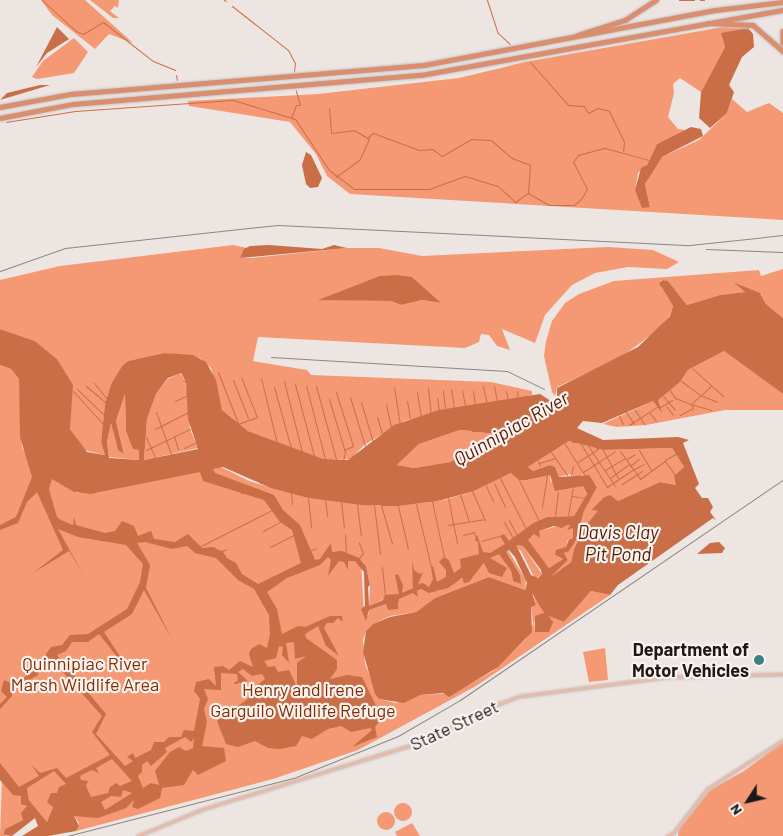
<!DOCTYPE html>
<html>
<head>
<meta charset="utf-8">
<style>
  body { margin:0 }
  #map { position:relative; width:783px; height:836px; overflow:hidden; background:#ede5e2; font-family:Barlow,sans-serif }
  div>[style] { position:absolute }
  [style*='--x'] { left:calc(var(--x)*1px); top:calc(var(--y)*1px); width:calc(var(--w)*1px); rotate:calc(var(--a)*1deg) }
  .green>* { inset:0; background:#f49974 }
  .round { border-radius:50% }
  .water>* { inset:0; background:#ca6e48 }
  .stream>* { height:1px; margin:-0.5px; padding:0 0.5px; transform-origin:0.5px; border-radius:0.5px; background:#ca6e48 }
  .roads { filter:drop-shadow(0 0 1px #c4c3c3) drop-shadow(0 0 1px #c4c3c3) }
  .major>* { height:3px; margin:-1.5px; padding:0 1.5px; transform-origin:1.5px; border-radius:1.5px; background:#e8bba9 }
  .highway>* { height:4.5px; margin:-2.25px; padding:0 2.25px; transform-origin:2.25px; border-radius:2.25px; background:#d98e70 }
  .rail>* { height:1px; margin:-0.5px; padding:0 0.5px; transform-origin:0.5px; border-radius:0.5px; background:#8c8684 }
  .dots>* { width:14px; height:14px; translate:-50% -50%; box-sizing:border-box; border:2px solid #faf2ef; border-radius:50% }
  span { translate:-50% -50%; white-space:nowrap; text-align:center; line-height:1.15; -webkit-text-stroke:4.5px #faf2ef; paint-order:stroke }
  .poi-label { font-size:18px; color:#1b1817; font-weight:700 }
  .right { translate:-100% -50%; text-align:right }
  .park-label { font-size:18px; color:#822e00 }
  .street-label { font-size:18px; color:#1b1817 }
  .water-label { font-size:19px; color:#531900; font-style:italic }
  .north { position:absolute; left:723px; top:776px; width:50px; height:50px; -webkit-text-stroke:4px #faf2ef; paint-order:stroke; rotate:235deg; font-size:14px; font-weight:700; line-height:20px; text-align:center; color:#1b1817 }
  .north::after { content:''; display:block; margin:auto; width:18px; height:22px; background:#1b1817; clip-path:polygon(50% 0,100% 100%,50% 72%,0 100%) }
</style>
</head>
<body>
<div id="map">
  <div class="green">
    <div style="clip-path:polygon(41px 0,85px 0,133px 43px,109px 34px,95px 49px,52px 15px)"></div>
    <div style="clip-path:polygon(90px 0,119px 0,118px 8px,115px 6px,110px 11px,119px 18px,113px 18px)"></div>
    <div style="clip-path:polygon(723px 27px,746px 28px,722px 36px,725px 47px,701px 92px,680px 78px,673px 84px,674px 93px,668px 117px,678px 129px,685px 130px,657px 144px,647px 165px,638px 173px,635px 190px,650px 207px,645px 184px,652px 170px,662px 157px,699px 140px,727px 113px,732px 99px,747px 112px,769px 103px,783px 113px,783px 220px,350px 194px,327px 176px,316px 154px,290px 122px,189px 106px,188px 101px,318px 94px,459px 78px,525px 62px)"></div>
    <div style="clip-path:polygon(74px 38px,88px 52px,74px 73px,37px 79px,32px 77px,43px 61px)"></div>
    <div style="clip-path:polygon(evenodd,233px 245px,247px 248px,240px 258px,252px 258px,347px 248px,379px 248px,422px 256px,608px 247px,653px 250px,679px 262px,667px 269px,628px 267px,595px 273px,572px 285px,545px 315px,535px 343px,502px 329px,510px 350px,497px 346px,489px 335px,481px 334px,479px 342px,465px 348px,258px 337px,253px 361px,307px 370px,311px 375px,491px 382px,532px 391px,532px 395px,513px 401px,454px 408px,404px 421px,364px 445px,351px 459px,323px 460px,248px 431px,222px 410px,211px 368px,200px 358px,164px 353px,128px 361px,122px 366px,111px 384px,105px 404px,101px 442px,105px 455px,84px 450px,70px 429px,71px 383px,57px 359px,35px 341px,0 329px,0 280px,60px 266px,233px 245px,412px 277px,440px 303px,422px 300px,401px 305px,391px 301px,320px 299px,412px 277px)"></div>
    <div style="clip-path:polygon(783px 269px,783px 318px,766px 304px,761px 294px,733px 282px,745px 292px,720px 295px,687px 305px,668px 281px,662px 280px,659px 283px,673px 306px,670px 315px,655px 332px,621px 357px,557px 387px,555px 396px,552px 392px,544px 356px,546px 341px,552px 321px,565px 303px,579px 294px,614px 281px,759px 270px,761px 276px)"></div>
    <div style="clip-path:polygon(724px 351px,783px 394px,783px 410px,725px 410px,646px 425px,617px 427px,603px 424px,653px 401px,661px 411px,657px 400px,680px 382px,688px 370px)"></div>
    <div style="clip-path:polygon(evenodd,0 365px,11px 369px,19px 379px,22px 448px,47px 475px,77px 493px,97px 493px,221px 467px,249px 481px,308px 498px,380px 506px,445px 500px,474px 491px,511px 473px,527px 480px,550px 475px,550px 481px,562px 490px,569px 486px,583px 486px,587px 495px,574px 516px,547px 517px,533px 523px,516px 536px,517px 545px,523px 546px,542px 574px,535px 579px,521px 551px,516px 547px,508px 550px,526px 580px,525px 590px,489px 577px,435px 598px,416px 612px,390px 616px,373px 624px,366px 631px,363px 640px,365px 664px,379px 699px,396px 703px,420px 695px,454px 693px,493px 671px,526px 639px,533px 624px,531px 606px,536px 605px,533px 592px,544px 613px,534px 622px,535px 632px,552px 620px,548px 618px,550px 616px,564px 622px,591px 591px,610px 595px,476px 686px,358px 750px,273px 779px,76px 831px,79px 823px,74px 816px,86px 816px,57px 793px,48px 800px,53px 807px,47px 822px,29px 800px,27px 789px,17px 795px,0 771px,0 365px,508px 550px,505px 553px,520px 575px,513px 581px,511px 571px,500px 554px,508px 550px,0 365px,490px 558px,501px 566px,504px 575px,484px 563px,473px 577px,458px 580px,438px 591px,421px 589px,398px 599px,399px 606px,386px 604px,369px 610px,368px 616px,364px 616px,361px 560px,366px 566px,370px 584px,369px 606px,390px 596px,397px 596px,426px 585px,429px 587px,490px 558px)"></div>
    <div style="clip-path:polygon(180px 373px,186px 382px,190px 429px,198px 448px,144px 460px,147px 419px,156px 394px,168px 379px)"></div>
    <div style="clip-path:polygon(125px 394px,126px 431px,134px 449px,139px 450px,139px 460px,109px 457px,107px 443px,111px 422px,118px 450px,124px 453px,116px 421px)"></div>
    <div style="clip-path:polygon(460px 430px,504px 434px,450px 462px,414px 468px,397px 465px,419px 444px)"></div>
    <div style="clip-path:polygon(569px 441px,603px 450px,672px 448px,684px 467px,674px 476px,677px 485px,660px 482px,618px 501px,603px 498px,591px 510px,599px 511px,586px 525px,574px 549px,571px 562px,552px 576px,568px 560px,564px 553px,576px 540px,584px 511px,597px 486px,583px 474px,578px 478px,570px 474px,559px 477px,555px 467px,550px 465px,533px 471px,528px 467px)"></div>
    <div style="clip-path:polygon(566px 524px,570px 525px,568px 529px,573px 527px,573px 538px,568px 539px,566px 547px,555px 555px,563px 559px,549px 568px,527px 540px,534px 534px,539px 537px,539px 531px)"></div>
    <div style="clip-path:polygon(605px 648px,608px 680px,589px 682px,583px 652px)"></div>
    <div style="clip-path:polygon(783px 742px,783px 836px,678px 836px,679px 829px,710px 790px,744px 771px)"></div>
    <div style="clip-path:polygon(2px 779px,21px 796px,27px 806px,23px 820px,5px 829px,5px 836px,0 836px)"></div>
    <div class="round" style="left:394px;top:803px;width:18px;height:18px"></div>
    <div class="round" style="left:377px;top:812px;width:18px;height:18px"></div>
    <div style="clip-path:polygon(412px 823px,420px 836px,397px 836px,395px 832px)"></div>
  </div>
  <div class="water">
    <div style="clip-path:polygon(57px 27px,69px 39px,47px 53px,36px 67px)"></div>
    <div style="clip-path:polygon(748px 28px,753px 34px,754px 47px,742px 57px,729px 85px,734px 92px,727px 113px,710px 128px,699px 118px,701px 92px,725px 47px,721px 33px)"></div>
    <div style="clip-path:polygon(40px 85px,50px 85px,0 100px,7px 93px)"></div>
    <div style="clip-path:polygon(691px 127px,701px 129px,703px 136px,662px 157px,645px 184px,650px 207px,642px 208px,635px 190px,641px 168px,647px 165px,657px 144px)"></div>
    <div style="clip-path:polygon(306px 152px,311px 155px,322px 178px,318px 187px,310px 188px,306px 184px,302px 165px)"></div>
    <div style="clip-path:polygon(269px 245px,322px 249px,334px 245px,347px 248px,240px 258px,244px 249px,250px 246px)"></div>
    <div style="clip-path:polygon(397px 275px,412px 277px,441px 303px,422px 300px,401px 305px,391px 301px,318px 300px,380px 276px)"></div>
    <div style="clip-path:polygon(evenodd,663px 280px,668px 281px,687px 305px,720px 295px,745px 292px,733px 282px,760px 293px,766px 304px,783px 318px,783px 394px,724px 351px,688px 370px,680px 382px,658px 400px,662px 413px,653px 401px,602px 423px,583px 421px,577px 428px,603px 440px,678px 437px,689px 440px,683px 443px,699px 484px,695px 488px,702px 498px,708px 498px,713px 507px,710px 512px,716px 520px,713px 518px,618px 585px,610px 595px,591px 591px,564px 622px,549px 616px,553px 622px,549px 632px,535px 632px,535px 616px,544px 613px,532px 593px,536px 605px,531px 607px,532px 632px,498px 667px,449px 697px,443px 693px,420px 695px,404px 703px,379px 699px,375px 694px,363px 652px,366px 631px,373px 624px,390px 617px,416px 612px,435px 598px,489px 577px,525px 590px,527px 583px,515px 557px,509px 550px,506px 552px,520px 575px,521px 584px,513px 581px,511px 571px,499px 554px,490px 558px,507px 568px,502px 577px,489px 573px,484px 563px,469px 582px,464px 583px,462px 578px,448px 588px,429px 593px,421px 589px,417px 591px,418px 597px,413px 593px,399px 599px,398px 609px,388px 610px,386px 604px,369px 610px,366px 621px,361px 609px,365px 606px,364px 572px,355px 561px,348px 561px,348px 570px,344px 562px,339px 561px,328px 576px,331px 560px,328px 557px,320px 565px,287px 578px,267px 592px,277px 609px,282px 634px,298px 626px,305px 627px,330px 616px,342px 616px,343px 622px,338px 618px,333px 623px,327px 623px,324px 628px,339px 656px,326px 646px,318px 626px,305px 634px,306px 638px,337px 660px,337px 669px,330px 679px,347px 675px,362px 677px,382px 718px,375px 727px,377px 737px,352px 747px,372px 730px,370px 728px,351px 732px,341px 726px,328px 729px,312px 739px,302px 736px,296px 746px,280px 749px,268px 748px,255px 741px,238px 747px,226px 744px,217px 721px,252px 696px,252px 689px,265px 679px,262px 674px,252px 676px,243px 669px,238px 672px,248px 681px,233px 684px,238px 680px,237px 674px,221px 673px,221px 690px,204px 689px,208px 699px,204px 709px,207px 722px,202px 746px,224px 748px,226px 761px,198px 775px,193px 770px,184px 785px,162px 788px,160px 798px,138px 809px,132px 807px,134px 800px,126px 808px,98px 818px,74px 816px,79px 826px,76px 831px,48px 836px,22px 836px,38px 826px,35px 818px,12px 836px,4px 835px,5px 829px,23px 820px,21px 813px,27px 806px,21px 804px,21px 796px,13px 795px,0 780px,0 763px,19px 787px,39px 776px,31px 764px,40px 773px,57px 768px,66px 778px,110px 755px,92px 732px,102px 716px,53px 661px,43px 666px,37px 676px,12px 688px,12px 696px,0 709px,0 704px,7px 697px,1px 691px,4px 680px,11px 683px,22px 679px,34px 671px,39px 663px,47px 660px,46px 654px,51px 647px,62px 645px,70px 635px,88px 634px,127px 609px,140px 582px,143px 564px,126px 545px,78px 537px,58px 529px,84px 576px,69px 551px,33px 573px,63px 550px,37px 492px,27px 502px,18px 523px,0 530px,0 525px,16px 517px,32px 477px,20px 437px,19px 379px,11px 369px,0 365px,0 329px,35px 341px,57px 359px,73px 385px,70px 429px,87px 452px,105px 455px,101px 442px,105px 404px,111px 384px,122px 366px,128px 361px,164px 353px,193px 355px,206px 362px,216px 380px,222px 410px,248px 431px,323px 459px,348px 460px,394px 425px,439px 410px,540px 394px,557px 405px,557px 388px,638px 347px,670px 316px,673px 306px,659px 283px,663px 280px,181px 373px,186px 382px,188px 419px,198px 449px,144px 460px,147px 419px,156px 394px,168px 378px,181px 373px,663px 280px,125px 394px,126px 431px,133px 449px,139px 450px,139px 460px,109px 458px,107px 442px,111px 423px,118px 450px,124px 454px,116px 421px,125px 394px,663px 280px,460px 430px,504px 434px,450px 462px,414px 468px,397px 465px,419px 444px,460px 430px,663px 280px,569px 441px,603px 450px,672px 448px,684px 467px,674px 476px,676px 485px,660px 482px,618px 501px,610px 495px,603px 498px,591px 510px,598px 511px,586px 525px,574px 549px,571px 562px,552px 576px,568px 560px,564px 553px,569px 551px,576px 540px,584px 511px,597px 487px,589px 475px,559px 477px,555px 467px,550px 465px,533px 471px,528px 467px,569px 441px,663px 280px,223px 467px,271px 488px,308px 498px,362px 505px,398px 506px,442px 500px,474px 491px,511px 473px,519px 480px,527px 480px,550px 475px,555px 491px,583px 486px,587px 494px,574px 516px,547px 517px,533px 523px,509px 541px,504px 534px,500px 536px,505px 544px,490px 553px,483px 552px,477px 535px,475px 540px,478px 542px,479px 554px,460px 559px,461px 568px,454px 573px,449px 560px,444px 557px,439px 562px,446px 570px,446px 577px,437px 582px,433px 566px,431px 567px,433px 579px,429px 587px,423px 583px,418px 584px,423px 572px,420px 574px,414px 570px,412px 561px,413px 588px,402px 593px,403px 585px,398px 574px,395px 575px,399px 594px,385px 595px,383px 600px,369px 606px,368px 587px,370px 585px,366px 566px,359px 558px,342px 551px,332px 552px,331px 543px,320px 559px,315px 560px,300px 525px,283px 510px,274px 495px,215px 473px,213px 469px,223px 467px,663px 280px,200px 472px,203px 481px,264px 500px,280px 522px,292px 530px,301px 563px,258px 584px,242px 574px,236px 563px,227px 558px,223px 552px,229px 549px,221px 551px,213px 547px,202px 548px,188px 534px,175px 542px,154px 539px,151px 531px,138px 536px,134px 526px,122px 521px,115px 531px,105px 533px,76px 525px,74px 517px,73px 525px,61px 520px,57px 517px,49px 489px,52px 479px,74px 492px,91px 494px,200px 472px,663px 280px,567px 525px,570px 525px,567px 530px,573px 528px,573px 538px,569px 539px,566px 547px,556px 550px,555px 555px,563px 559px,549px 568px,528px 540px,534px 534px,540px 538px,539px 531px,554px 526px,562px 528px,567px 525px,663px 280px,145px 542px,172px 549px,187px 546px,195px 553px,216px 558px,238px 580px,254px 589px,269px 615px,270px 634px,267px 648px,259px 644px,251px 649px,249px 654px,253px 667px,240px 661px,229px 670px,223px 666px,214px 667px,216px 686px,209px 679px,196px 682px,194px 691px,200px 699px,194px 731px,184px 730px,181px 737px,169px 737px,164px 742px,154px 742px,151px 750px,135px 758px,133px 753px,127px 757px,133px 761px,125px 766px,96px 734px,106px 714px,57px 655px,66px 651px,72px 642px,88px 642px,99px 634px,134px 678px,104px 632px,132px 614px,144px 590px,173px 641px,146px 588px,150px 565px,137px 543px,145px 542px,663px 280px,516px 545px,523px 546px,541px 570px,542px 574px,538px 578px,531px 575px,516px 545px,663px 280px,294px 642px,295px 659px,306px 656px,297px 663px,297px 687px,289px 670px,278px 672px,275px 666px,268px 667px,264px 661px,276px 658px,279px 646px,283px 647px,282px 655px,289px 663px,286px 643px,294px 642px,663px 280px,185px 737px,191px 742px,194px 738px,193px 748px,186px 751px,179px 747px,170px 752px,155px 771px,159px 785px,151px 783px,143px 788px,138px 776px,142px 772px,142px 765px,147px 761px,151px 766px,167px 752px,165px 748px,185px 737px,663px 280px,112px 759px,132px 781px,120px 786px,116px 783px,110px 787px,108px 793px,91px 797px,86px 786px,88px 781px,81px 780px,80px 776px,92px 770px,99px 773px,96px 768px,112px 759px,663px 280px,54px 771px,66px 784px,59px 787px,57px 793px,51px 793px,47px 802px,53px 807px,47px 822px,29px 800px,27px 788px,54px 771px,663px 280px,123px 790px,132px 793px,105px 810px,101px 802px,111px 796px,121px 797px,123px 790px)"></div>
    <div style="clip-path:polygon(719px 542px,725px 548px,722px 553px,697px 554px,710px 543px)"></div>
  </div>
  <div class="stream">
    <div style="--x:42;--y:0;--w:46;--a:42.4"></div>
    <div style="--x:76;--y:31;--w:8;--a:23"></div>
    <div style="--x:83;--y:34;--w:23;--a:-31"></div>
    <div style="--x:103;--y:22;--w:63;--a:38"></div>
    <div style="--x:153;--y:61;--w:24;--a:22"></div>
    <div style="--x:224;--y:0;--w:2;--a:27"></div>
    <div style="--x:487;--y:0;--w:35;--a:72"></div>
    <div style="--x:498;--y:33;--w:16;--a:43"></div>
    <div style="--x:679;--y:0;--w:15;--a:0"></div>
    <div style="--x:700;--y:0;--w:4;--a:0"></div>
    <div style="--x:232;--y:6;--w:71;--a:38.2"></div>
    <div style="--x:288;--y:50;--w:15;--a:62"></div>
    <div style="--x:295;--y:63;--w:8;--a:97"></div>
    <div style="--x:530;--y:62;--w:57;--a:48.5"></div>
    <div style="--x:568;--y:105;--w:16;--a:4"></div>
    <div style="--x:584;--y:106;--w:8;--a:60"></div>
    <div style="--x:588;--y:113;--w:11;--a:-27"></div>
    <div style="--x:598;--y:108;--w:11;--a:15"></div>
    <div style="--x:609;--y:111;--w:34;--a:64"></div>
    <div style="--x:624;--y:142;--w:9;--a:96"></div>
    <div style="--x:176;--y:75;--w:5;--a:79"></div>
    <div style="--x:329;--y:108;--w:25;--a:85"></div>
    <div style="--x:331;--y:133;--w:23;--a:-7"></div>
    <div style="--x:354;--y:130;--w:17;--a:31"></div>
    <div style="--x:369;--y:139;--w:23;--a:115"></div>
    <div style="--x:359;--y:160;--w:29;--a:144"></div>
    <div style="--x:291;--y:118;--w:14;--a:-69"></div>
    <div style="--x:296;--y:105;--w:4;--a:0"></div>
    <div style="--x:300;--y:105;--w:15;--a:-106"></div>
    <div style="--x:6;--y:122;--w:70;--a:-9.1"></div>
    <div style="--x:75;--y:111;--w:158;--a:-4"></div>
    <div style="--x:233;--y:100;--w:65;--a:17"></div>
    <div style="--x:295;--y:119;--w:61;--a:56.3"></div>
    <div style="--x:329;--y:170;--w:31;--a:37"></div>
    <div style="--x:354;--y:189;--w:75;--a:0"></div>
    <div style="--x:429;--y:189;--w:38;--a:-20"></div>
    <div style="--x:465;--y:176;--w:34;--a:17"></div>
    <div style="--x:498;--y:186;--w:23;--a:43"></div>
    <div style="--x:515;--y:202;--w:16;--a:-35"></div>
    <div style="--x:528;--y:193;--w:24;--a:30"></div>
    <div style="--x:549;--y:205;--w:25;--a:0"></div>
    <div style="--x:574;--y:205;--w:9;--a:-41"></div>
    <div style="--x:581;--y:199;--w:12;--a:-59"></div>
    <div style="--x:587;--y:189;--w:30;--a:-117"></div>
    <div style="--x:573;--y:162;--w:9;--a:-54"></div>
    <div style="--x:578;--y:155;--w:28;--a:-15"></div>
    <div style="--x:605;--y:148;--w:46;--a:15.3"></div>
    <div style="--x:367;--y:138;--w:8;--a:-40"></div>
    <div style="--x:373;--y:133;--w:49;--a:20.3"></div>
    <div style="--x:419;--y:150;--w:13;--a:-4"></div>
    <div style="--x:432;--y:149;--w:12;--a:35"></div>
    <div style="--x:442;--y:156;--w:34;--a:-30"></div>
    <div style="--x:471;--y:139;--w:20;--a:3"></div>
    <div style="--x:491;--y:140;--w:28;--a:41"></div>
    <div style="--x:512;--y:158;--w:19;--a:21"></div>
    <div style="--x:530;--y:165;--w:28;--a:94"></div>
    <div style="--x:692;--y:368;--w:42;--a:42.1"></div>
    <div style="--x:218;--y:372;--w:55;--a:68.6"></div>
    <div style="--x:261;--y:378;--w:67;--a:76.2"></div>
    <div style="--x:233;--y:380;--w:41;--a:68.5"></div>
    <div style="--x:284;--y:381;--w:73;--a:75.8"></div>
    <div style="--x:681;--y:381;--w:24;--a:36"></div>
    <div style="--x:700;--y:395;--w:18;--a:22"></div>
    <div style="--x:94;--y:383;--w:19;--a:51"></div>
    <div style="--x:295;--y:384;--w:74;--a:75.2"></div>
    <div style="--x:306;--y:385;--w:76;--a:75.6"></div>
    <div style="--x:86;--y:386;--w:26;--a:40"></div>
    <div style="--x:316;--y:386;--w:76;--a:74.7"></div>
    <div style="--x:483;--y:386;--w:19;--a:78"></div>
    <div style="--x:494;--y:386;--w:16;--a:79"></div>
    <div style="--x:274;--y:387;--w:63;--a:74.4"></div>
    <div style="--x:394;--y:387;--w:36;--a:81"></div>
    <div style="--x:428;--y:388;--w:27;--a:84"></div>
    <div style="--x:77;--y:389;--w:37;--a:44"></div>
    <div style="--x:451;--y:389;--w:19;--a:81"></div>
    <div style="--x:669;--y:389;--w:11;--a:56"></div>
    <div style="--x:675;--y:398;--w:17;--a:21"></div>
    <div style="--x:691;--y:404;--w:4;--a:63"></div>
    <div style="--x:693;--y:408;--w:15;--a:152"></div>
    <div style="--x:443;--y:390;--w:19;--a:84"></div>
    <div style="--x:462;--y:390;--w:16;--a:79"></div>
    <div style="--x:73;--y:391;--w:45;--a:47.7"></div>
    <div style="--x:473;--y:391;--w:14;--a:82"></div>
    <div style="--x:506;--y:391;--w:9;--a:77"></div>
    <div style="--x:517;--y:391;--w:9;--a:84"></div>
    <div style="--x:336;--y:392;--w:57;--a:72.5"></div>
    <div style="--x:353;--y:446;--w:10;--a:156"></div>
    <div style="--x:417;--y:392;--w:24;--a:81"></div>
    <div style="--x:663;--y:396;--w:18;--a:49"></div>
    <div style="--x:350;--y:397;--w:51;--a:73"></div>
    <div style="--x:437;--y:398;--w:12;--a:81"></div>
    <div style="--x:329;--y:399;--w:55;--a:73.2"></div>
    <div style="--x:345;--y:452;--w:9;--a:103"></div>
    <div style="--x:175;--y:401;--w:14;--a:-25"></div>
    <div style="--x:407;--y:401;--w:17;--a:80"></div>
    <div style="--x:361;--y:402;--w:42;--a:73.3"></div>
    <div style="--x:692;--y:403;--w:25;--a:-42"></div>
    <div style="--x:386;--y:404;--w:25;--a:78"></div>
    <div style="--x:691;--y:404;--w:21;--a:17"></div>
    <div style="--x:666;--y:406;--w:11;--a:52"></div>
    <div style="--x:660;--y:407;--w:14;--a:-30"></div>
    <div style="--x:635;--y:410;--w:17;--a:57"></div>
    <div style="--x:156;--y:412;--w:45;--a:70.3"></div>
    <div style="--x:626;--y:412;--w:14;--a:56"></div>
    <div style="--x:650;--y:413;--w:10;--a:53"></div>
    <div style="--x:619;--y:416;--w:9;--a:63"></div>
    <div style="--x:377;--y:417;--w:17;--a:73"></div>
    <div style="--x:238;--y:424;--w:20;--a:-20"></div>
    <div style="--x:257;--y:417;--w:43;--a:-111.8"></div>
    <div style="--x:629;--y:425;--w:35;--a:-33"></div>
    <div style="--x:155;--y:429;--w:37;--a:-27"></div>
    <div style="--x:174;--y:436;--w:14;--a:73"></div>
    <div style="--x:146;--y:437;--w:24;--a:66"></div>
    <div style="--x:565;--y:444;--w:36;--a:58"></div>
    <div style="--x:581;--y:444;--w:50;--a:58.8"></div>
    <div style="--x:607;--y:487;--w:30;--a:-34"></div>
    <div style="--x:588;--y:446;--w:48;--a:56"></div>
    <div style="--x:184;--y:448;--w:14;--a:-25"></div>
    <div style="--x:146;--y:450;--w:49;--a:-25.5"></div>
    <div style="--x:603;--y:450;--w:32;--a:62"></div>
    <div style="--x:639;--y:450;--w:23;--a:59"></div>
    <div style="--x:620;--y:451;--w:34;--a:54"></div>
    <div style="--x:640;--y:479;--w:31;--a:-36"></div>
    <div style="--x:665;--y:461;--w:17;--a:54"></div>
    <div style="--x:551;--y:452;--w:28;--a:55"></div>
    <div style="--x:627;--y:459;--w:9;--a:-32"></div>
    <div style="--x:665;--y:460;--w:14;--a:-30"></div>
    <div style="--x:538;--y:461;--w:5;--a:68"></div>
    <div style="--x:578;--y:462;--w:24;--a:-33"></div>
    <div style="--x:539;--y:463;--w:17;--a:-17"></div>
    <div style="--x:630;--y:466;--w:11;--a:-38"></div>
    <div style="--x:605;--y:470;--w:23;--a:-31"></div>
    <div style="--x:633;--y:470;--w:12;--a:-31"></div>
    <div style="--x:583;--y:472;--w:38;--a:-33"></div>
    <div style="--x:571;--y:475;--w:9;--a:-77"></div>
    <div style="--x:500;--y:478;--w:57;--a:63"></div>
    <div style="--x:610;--y:478;--w:24;--a:-36"></div>
    <div style="--x:519;--y:480;--w:46;--a:64"></div>
    <div style="--x:494;--y:483;--w:26;--a:65"></div>
    <div style="--x:622;--y:484;--w:24;--a:-33"></div>
    <div style="--x:486;--y:486;--w:17;--a:65"></div>
    <div style="--x:472;--y:491;--w:32;--a:66"></div>
    <div style="--x:291;--y:492;--w:12;--a:85"></div>
    <div style="--x:460;--y:494;--w:28;--a:72"></div>
    <div style="--x:572;--y:496;--w:12;--a:9"></div>
    <div style="--x:448;--y:497;--w:47;--a:78.9"></div>
    <div style="--x:308;--y:498;--w:29;--a:84"></div>
    <div style="--x:325;--y:499;--w:17;--a:83"></div>
    <div style="--x:341;--y:500;--w:27;--a:84"></div>
    <div style="--x:432;--y:501;--w:57;--a:77.9"></div>
    <div style="--x:357;--y:504;--w:32;--a:83"></div>
    <div style="--x:416;--y:504;--w:65;--a:76.6"></div>
    <div style="--x:374;--y:505;--w:49;--a:83"></div>
    <div style="--x:381;--y:505;--w:40;--a:74"></div>
    <div style="--x:398;--y:506;--w:44;--a:76.9"></div>
    <div style="--x:542;--y:507;--w:33;--a:-81"></div>
    <div style="--x:568;--y:515;--w:27;--a:-80"></div>
    <div style="--x:555;--y:516;--w:24;--a:-83"></div>
    <div style="--x:509;--y:520;--w:18;--a:63"></div>
    <div style="--x:504;--y:522;--w:18;--a:61"></div>
    <div style="--x:448;--y:525;--w:36;--a:-9"></div>
    <div style="--x:263;--y:531;--w:19;--a:-28"></div>
    <div style="--x:345;--y:534;--w:19;--a:87"></div>
    <div style="--x:463;--y:535;--w:11;--a:-15"></div>
    <div style="--x:474;--y:532;--w:6;--a:72"></div>
    <div style="--x:481;--y:541;--w:20;--a:-15"></div>
    <div style="--x:199;--y:547;--w:82;--a:-26.9"></div>
    <div style="--x:270;--y:547;--w:27;--a:-27"></div>
    <div style="--x:309;--y:551;--w:8;--a:-23"></div>
    <div style="--x:359;--y:558;--w:6;--a:-51"></div>
    <div style="--x:363;--y:553;--w:11;--a:-112"></div>
    <div style="--x:382;--y:567;--w:28;--a:84"></div>
  </div>
  <div class="roads">
    <div class="major">
      <div style="--x:137;--y:836;--w:68;--a:-22.4"></div>
      <div style="--x:200;--y:810;--w:234;--a:-17.1"></div>
      <div style="--x:424;--y:741;--w:74;--a:-27.3"></div>
      <div style="--x:490;--y:707;--w:33;--a:-20"></div>
      <div style="--x:521;--y:696;--w:146;--a:-7.5"></div>
      <div style="--x:666;--y:677;--w:117;--a:-1.5"></div>
      <div style="--x:667;--y:836;--w:7;--a:-27"></div>
      <div style="--x:673;--y:833;--w:56;--a:-52.3"></div>
      <div style="--x:707;--y:789;--w:90;--a:-32.8"></div>
    </div>
    <div class="highway">
      <div style="--x:708;--y:23;--w:45;--a:2.5"></div>
      <div style="--x:753;--y:25;--w:40;--a:41"></div>
      <div style="--x:783;--y:31;--w:12;--a:90"></div>
      <div style="--x:578;--y:35;--w:49;--a:-17.7"></div>
      <div style="--x:625;--y:20;--w:37;--a:-33"></div>
      <div style="--x:0;--y:107;--w:72;--a:-10.4"></div>
      <div style="--x:71;--y:94;--w:354;--a:-4.7"></div>
      <div style="--x:424;--y:65;--w:297;--a:-10.7"></div>
      <div style="--x:716;--y:10;--w:67;--a:-6.8"></div>
      <div style="--x:0;--y:118;--w:74;--a:-10.9"></div>
      <div style="--x:73;--y:104;--w:349;--a:-4.8"></div>
      <div style="--x:421;--y:75;--w:368;--a:-10.2"></div>
    </div>
  </div>
  <div class="rail">
    <div style="--x:706;--y:249;--w:77;--a:2.2"></div>
    <div style="--x:0;--y:271;--w:69;--a:-19.5"></div>
    <div style="--x:65;--y:248;--w:214;--a:-6.2"></div>
    <div style="--x:278;--y:225;--w:412;--a:2.8"></div>
    <div style="--x:690;--y:245;--w:94;--a:-6.1"></div>
    <div style="--x:271;--y:357;--w:236;--a:3.4"></div>
    <div style="--x:507;--y:371;--w:41;--a:25.9"></div>
    <div style="--x:67;--y:836;--w:236;--a:-14.4"></div>
    <div style="--x:296;--y:777;--w:110;--a:-21.9"></div>
    <div style="--x:398;--y:736;--w:72;--a:-30.1"></div>
    <div style="--x:460;--y:700;--w:391;--a:-34.3"></div>
  </div>
  <div class="dots">
    <div style="left:759px;top:660px;background:#39827f"></div>
  </div>
  <div class="poi-label">
    <span class="right" style="left:749px;top:660px">Department of<br>Motor Vehicles</span>
  </div>
  <div class="park-label">
    <span style="left:85px;top:674px">Quinnipiac River<br>Marsh Wildlife Area</span>
    <span style="left:303px;top:700px">Henry and Irene<br>Garguilo Wildlife Refuge</span>
  </div>
  <div class="street-label">
    <span style="left:454px;top:725px;rotate:-25deg">State Street</span>
  </div>
  <div class="water-label">
    <span style="left:511px;top:428px;rotate:-30deg">Quinnipiac River</span>
    <span style="left:618px;top:543px">Davis Clay<br>Pit Pond</span>
  </div>
  <div class="north">N</div>
</div>
</body>
</html>
